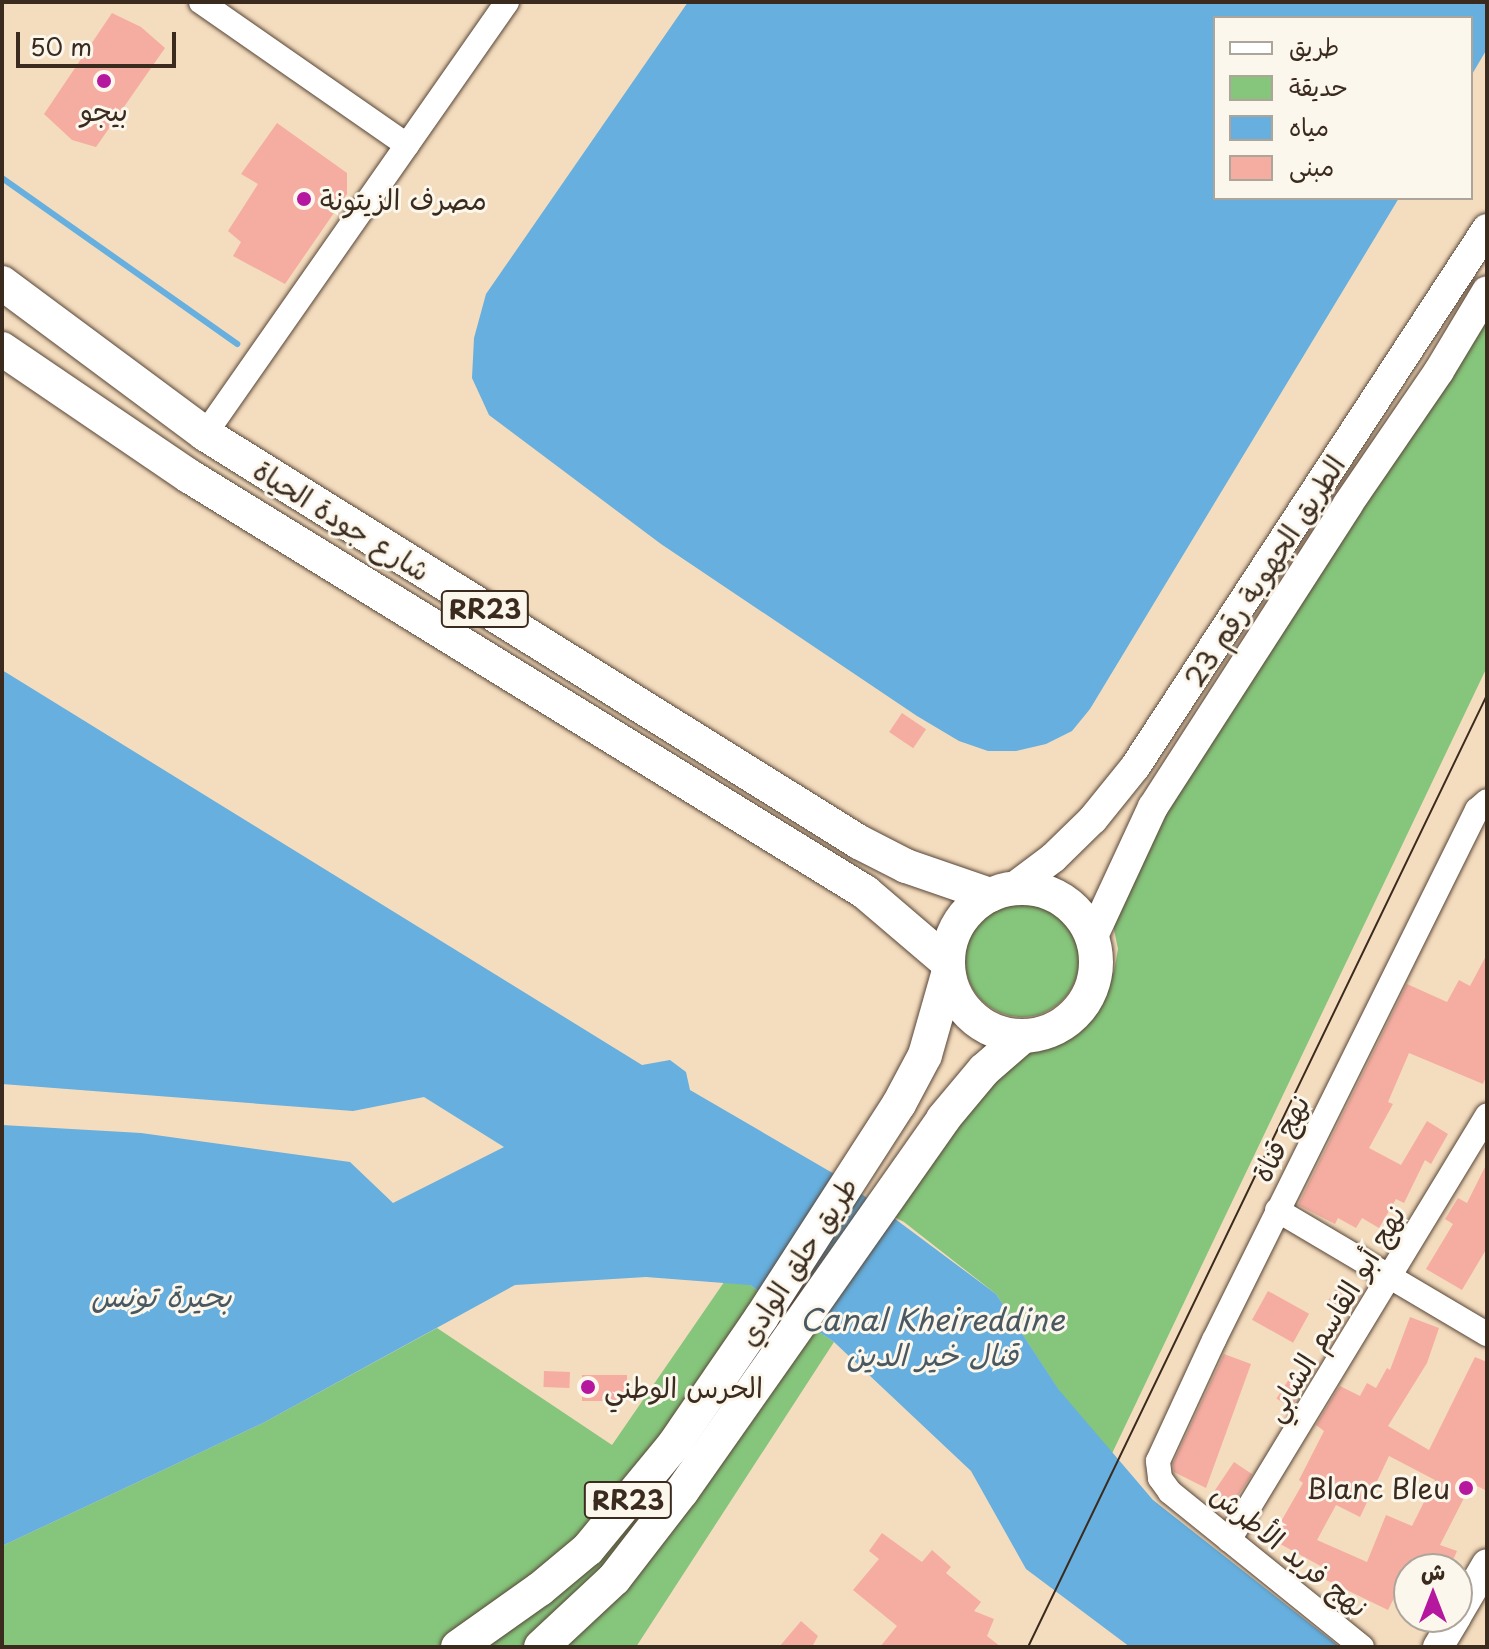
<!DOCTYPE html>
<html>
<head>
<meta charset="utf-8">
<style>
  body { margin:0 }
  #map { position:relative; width:1489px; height:1649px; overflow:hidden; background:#f4dcbe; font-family:"Playpen Sans","Playpen Sans Arabic",sans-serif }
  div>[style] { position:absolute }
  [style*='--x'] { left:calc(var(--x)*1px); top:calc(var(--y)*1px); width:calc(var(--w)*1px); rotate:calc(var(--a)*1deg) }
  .green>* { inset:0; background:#86c57c }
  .round { border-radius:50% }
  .water>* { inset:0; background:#66afde }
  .stream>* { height:6px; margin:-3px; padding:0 3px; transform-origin:3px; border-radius:3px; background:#66afde }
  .building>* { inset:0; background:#f5ada2; transform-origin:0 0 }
  .roads { filter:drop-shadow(0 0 2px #574536) drop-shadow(0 0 2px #574536) }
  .minor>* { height:24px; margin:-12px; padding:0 12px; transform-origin:12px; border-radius:12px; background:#fff }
  .major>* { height:30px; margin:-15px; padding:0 15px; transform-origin:15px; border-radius:15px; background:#fff }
  .highway>* { height:34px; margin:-17px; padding:0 17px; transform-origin:17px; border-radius:17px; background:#fff }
  .highway>.ring { margin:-17px; padding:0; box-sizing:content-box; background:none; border:34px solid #fff; border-radius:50% }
  .tram>* { height:2px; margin:-1px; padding:0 1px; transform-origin:1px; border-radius:1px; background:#3b2a1e }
  .dots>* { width:22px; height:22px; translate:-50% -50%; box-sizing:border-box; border:4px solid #fbf7ec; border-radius:50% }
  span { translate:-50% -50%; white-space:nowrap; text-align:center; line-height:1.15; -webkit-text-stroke:6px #fbf7ec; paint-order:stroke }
  .shield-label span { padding:2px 6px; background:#fbf7ec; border:2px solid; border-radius:6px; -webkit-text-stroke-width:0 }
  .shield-label { font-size:26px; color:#3b2a1e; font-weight:700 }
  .poi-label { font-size:28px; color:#3b2a1e }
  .left { translate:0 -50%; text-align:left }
  .right { translate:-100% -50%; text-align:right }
  .street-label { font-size:28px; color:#3b2a1e }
  .water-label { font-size:30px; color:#4a5961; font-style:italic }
  .frame { position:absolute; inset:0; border:4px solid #3b2a1e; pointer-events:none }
  .legend { position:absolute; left:1213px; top:16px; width:260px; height:184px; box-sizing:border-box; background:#fbf7ec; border:2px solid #aea59a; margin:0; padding:10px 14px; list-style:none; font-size:24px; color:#3b2a1e }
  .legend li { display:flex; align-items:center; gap:16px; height:40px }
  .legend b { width:40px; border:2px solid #aea59a }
  .north { position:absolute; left:1393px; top:1553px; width:80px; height:80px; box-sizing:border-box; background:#fbf7ec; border:2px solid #aea59a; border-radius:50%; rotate:0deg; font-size:22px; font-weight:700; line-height:32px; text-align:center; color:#3b2a1e }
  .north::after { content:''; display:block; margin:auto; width:28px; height:36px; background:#b5179e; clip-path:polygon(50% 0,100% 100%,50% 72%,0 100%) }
  .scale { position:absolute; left:16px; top:32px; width:160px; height:36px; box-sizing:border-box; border:4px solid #3b2a1e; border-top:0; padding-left:10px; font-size:24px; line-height:28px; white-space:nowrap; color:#3b2a1e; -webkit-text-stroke:6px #fbf7ec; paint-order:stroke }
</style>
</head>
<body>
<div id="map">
  <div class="green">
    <div style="clip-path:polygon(1487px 319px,1487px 667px,1107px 1464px,996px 1294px,904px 1222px,886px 1213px,934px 1146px,1027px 1049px,1050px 1045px,1080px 1028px,1098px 1004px,1114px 971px,1118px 949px,1112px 920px,1138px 842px)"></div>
    <div class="round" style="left:965px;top:903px;width:114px;height:114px"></div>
    <div style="clip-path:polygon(731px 1272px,834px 1342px,636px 1647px,2px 1647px,2px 1546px,263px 1423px,437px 1328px,612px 1445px)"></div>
  </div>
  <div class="water">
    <div style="clip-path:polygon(688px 2px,1487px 2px,1487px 49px,1471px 76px,1471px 18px,1215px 18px,1215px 198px,1399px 198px,1090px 709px,1072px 731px,1046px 744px,1016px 751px,988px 751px,959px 741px,917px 716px,661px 544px,489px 415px,472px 378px,474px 338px,486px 294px)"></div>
    <div style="clip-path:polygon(2px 670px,642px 1065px,670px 1060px,686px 1072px,690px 1090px,836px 1175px,996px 1294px,1059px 1390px,1153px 1500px,1340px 1647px,1130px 1647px,1026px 1569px,971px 1471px,834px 1342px,750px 1285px,646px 1277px,515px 1285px,263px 1423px,2px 1546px,2px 1125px,141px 1133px,350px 1162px,393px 1203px,504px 1147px,424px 1097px,353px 1111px,2px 1084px)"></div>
  </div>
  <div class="stream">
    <div style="--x:2;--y:178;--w:288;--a:35.2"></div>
  </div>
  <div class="building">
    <div style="clip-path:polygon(112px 13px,141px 27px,165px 48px,96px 147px,72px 140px,44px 114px)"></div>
    <div style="clip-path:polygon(277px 123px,347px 173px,347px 194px,285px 284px,233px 256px,241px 242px,228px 231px,258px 184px,241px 174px)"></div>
    <div style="left:902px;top:713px;width:29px;height:23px;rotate:34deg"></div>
    <div style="clip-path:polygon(1487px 954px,1487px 1074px,1483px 1084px,1409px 1053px,1388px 1102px,1393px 1104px,1369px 1148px,1401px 1165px,1427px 1121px,1448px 1134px,1431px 1164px,1425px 1160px,1404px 1203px,1396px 1199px,1379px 1228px,1362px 1218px,1356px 1228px,1338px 1218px,1335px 1224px,1298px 1205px,1407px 984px,1447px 1002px,1459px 980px,1470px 986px)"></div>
    <div style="clip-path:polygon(1487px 1163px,1487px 1248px,1462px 1290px,1426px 1269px,1453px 1224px,1445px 1219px,1458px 1198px,1467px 1203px)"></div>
    <div style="clip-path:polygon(1338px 1286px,1359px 1297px,1347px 1317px,1325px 1305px)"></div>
    <div style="left:1268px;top:1291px;width:47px;height:33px;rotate:29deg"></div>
    <div style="clip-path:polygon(evenodd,1410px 1317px,1439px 1328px,1427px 1363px,1388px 1426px,1429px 1450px,1475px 1357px,1487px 1362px,1487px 1491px,1477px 1486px,1470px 1499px,1465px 1496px,1440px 1545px,1457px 1551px,1449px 1569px,1409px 1569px,1409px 1599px,1396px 1594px,1388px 1610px,1324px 1579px,1328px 1570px,1271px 1539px,1303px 1483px,1299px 1480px,1324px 1431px,1316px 1425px,1334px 1395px,1340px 1386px,1360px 1396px,1367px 1383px,1376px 1388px,1387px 1368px,1390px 1370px,1410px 1317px,1389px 1456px,1435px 1480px,1412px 1526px,1386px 1515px,1367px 1562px,1317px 1540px,1336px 1505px,1360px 1517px,1389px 1456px)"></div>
    <div style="clip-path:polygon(1224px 1354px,1251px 1364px,1206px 1488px,1174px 1472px,1173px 1463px)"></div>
    <div style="left:1295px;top:1370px;width:17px;height:34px;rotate:33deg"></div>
    <div style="left:544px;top:1371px;width:26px;height:16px;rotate:2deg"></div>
    <div style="left:582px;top:1375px;width:45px;height:26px"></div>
    <div style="left:1234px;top:1462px;width:22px;height:38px;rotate:34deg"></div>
    <div style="clip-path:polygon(882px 1533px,922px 1562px,932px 1550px,951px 1567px,946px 1573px,981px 1602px,974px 1611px,994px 1619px,987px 1636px,1001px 1647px,880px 1647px,897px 1626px,853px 1590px,879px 1559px,869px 1551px)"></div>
    <div style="clip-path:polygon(801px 1621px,818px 1636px,812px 1647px,779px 1647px)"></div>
  </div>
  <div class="roads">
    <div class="minor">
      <div style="--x:201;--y:2;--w:251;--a:34.8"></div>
      <div style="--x:205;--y:434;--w:527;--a:-55.04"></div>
      <div style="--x:1277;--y:1210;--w:244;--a:30.6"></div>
      <div style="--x:1229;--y:1540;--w:497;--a:-58.7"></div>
      <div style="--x:1362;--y:1647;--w:247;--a:-141.1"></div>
      <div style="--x:1170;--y:1492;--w:17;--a:-126"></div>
      <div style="--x:1160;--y:1478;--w:17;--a:-97"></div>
      <div style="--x:1158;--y:1461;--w:133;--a:-65.2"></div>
      <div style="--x:1214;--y:1340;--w:592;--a:-63.61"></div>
      <div style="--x:1477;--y:810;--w:13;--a:-42"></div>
    </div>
    <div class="major">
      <div style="--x:1013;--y:888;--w:50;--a:-36.9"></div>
      <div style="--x:1053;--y:858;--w:56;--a:-44.3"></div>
      <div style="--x:1093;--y:819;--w:67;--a:-51.1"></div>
      <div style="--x:1135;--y:767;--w:643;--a:-56.8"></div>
      <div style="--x:1093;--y:936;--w:142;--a:-65.1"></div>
      <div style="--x:1153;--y:807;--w:360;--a:-57.2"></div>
      <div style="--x:1348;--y:504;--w:161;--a:-55.6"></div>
      <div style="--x:1439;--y:371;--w:93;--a:-59"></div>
      <div style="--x:1457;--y:1615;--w:59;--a:-59.5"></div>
      <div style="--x:1438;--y:1647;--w:35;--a:-59"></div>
    </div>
    <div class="highway">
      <div style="--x:2;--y:283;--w:253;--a:36.6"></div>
      <div style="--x:205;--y:434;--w:771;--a:31.96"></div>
      <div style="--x:859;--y:842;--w:53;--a:27.1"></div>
      <div style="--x:906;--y:866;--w:89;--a:19"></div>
      <div style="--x:2;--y:349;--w:226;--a:34.2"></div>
      <div style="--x:189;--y:476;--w:794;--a:31.61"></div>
      <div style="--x:865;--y:892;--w:108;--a:40.5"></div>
      <div class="ring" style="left:948px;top:888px;width:114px;height:114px"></div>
      <div style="--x:458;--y:1647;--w:100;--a:-35.3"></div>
      <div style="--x:540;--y:1589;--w:62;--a:-39.8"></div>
      <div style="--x:588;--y:1549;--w:134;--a:-50.5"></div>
      <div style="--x:673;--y:1446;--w:155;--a:-55.5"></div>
      <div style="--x:761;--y:1318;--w:255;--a:-57.2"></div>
      <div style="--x:899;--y:1104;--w:55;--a:-62"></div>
      <div style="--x:925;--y:1055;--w:84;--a:-74.1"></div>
      <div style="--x:541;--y:1647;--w:100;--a:-43"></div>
      <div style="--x:614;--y:1579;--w:111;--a:-52.3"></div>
      <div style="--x:682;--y:1491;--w:454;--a:-54.9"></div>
      <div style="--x:943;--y:1119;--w:64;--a:-50.1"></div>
      <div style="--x:984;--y:1070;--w:50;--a:-41"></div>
    </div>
  </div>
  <div class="tram">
    <div style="--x:1028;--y:1647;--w:1057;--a:-64.26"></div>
  </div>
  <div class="dots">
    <div style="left:104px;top:81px;background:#b5179e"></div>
    <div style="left:304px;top:199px;background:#b5179e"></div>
    <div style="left:588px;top:1387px;background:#b5179e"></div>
    <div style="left:1466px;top:1488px;background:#b5179e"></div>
  </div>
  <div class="shield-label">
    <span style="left:485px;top:609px">RR23</span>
    <span style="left:628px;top:1500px">RR23</span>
  </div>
  <div class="poi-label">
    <span style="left:104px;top:110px">بيجو</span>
    <span class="left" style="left:320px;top:199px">مصرف الزيتونة</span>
    <span class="left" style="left:604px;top:1387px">الحرس الوطني</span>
    <span class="right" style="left:1450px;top:1488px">Blanc Bleu</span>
  </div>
  <div class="street-label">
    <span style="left:342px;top:520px;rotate:32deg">شارع جودة الحياة</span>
    <span style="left:1264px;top:571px;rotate:-57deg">الطريق الجهوية رقم 23</span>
    <span style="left:1280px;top:1138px;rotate:-63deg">نهج قناة</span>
    <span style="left:797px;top:1261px;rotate:-57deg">طريق حلق الوادي</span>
    <span style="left:1334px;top:1313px;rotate:-59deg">نهج أبو القاسم الشابي</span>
    <span style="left:1290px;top:1550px;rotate:39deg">نهج فريد الأطرش</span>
  </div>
  <div class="water-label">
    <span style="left:161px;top:1295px">بحيرة تونس</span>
    <span style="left:932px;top:1336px">Canal Kheireddine<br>قنال خير الدين</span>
  </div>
  <div class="frame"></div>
  <ul class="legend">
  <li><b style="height:10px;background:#fff"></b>طريق</li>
  <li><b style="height:22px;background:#86c57c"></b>حديقة</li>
  <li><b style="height:22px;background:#66afde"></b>مياه</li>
  <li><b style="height:22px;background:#f5ada2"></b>مبنى</li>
  </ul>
  <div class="north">ش</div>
  <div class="scale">50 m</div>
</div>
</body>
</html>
